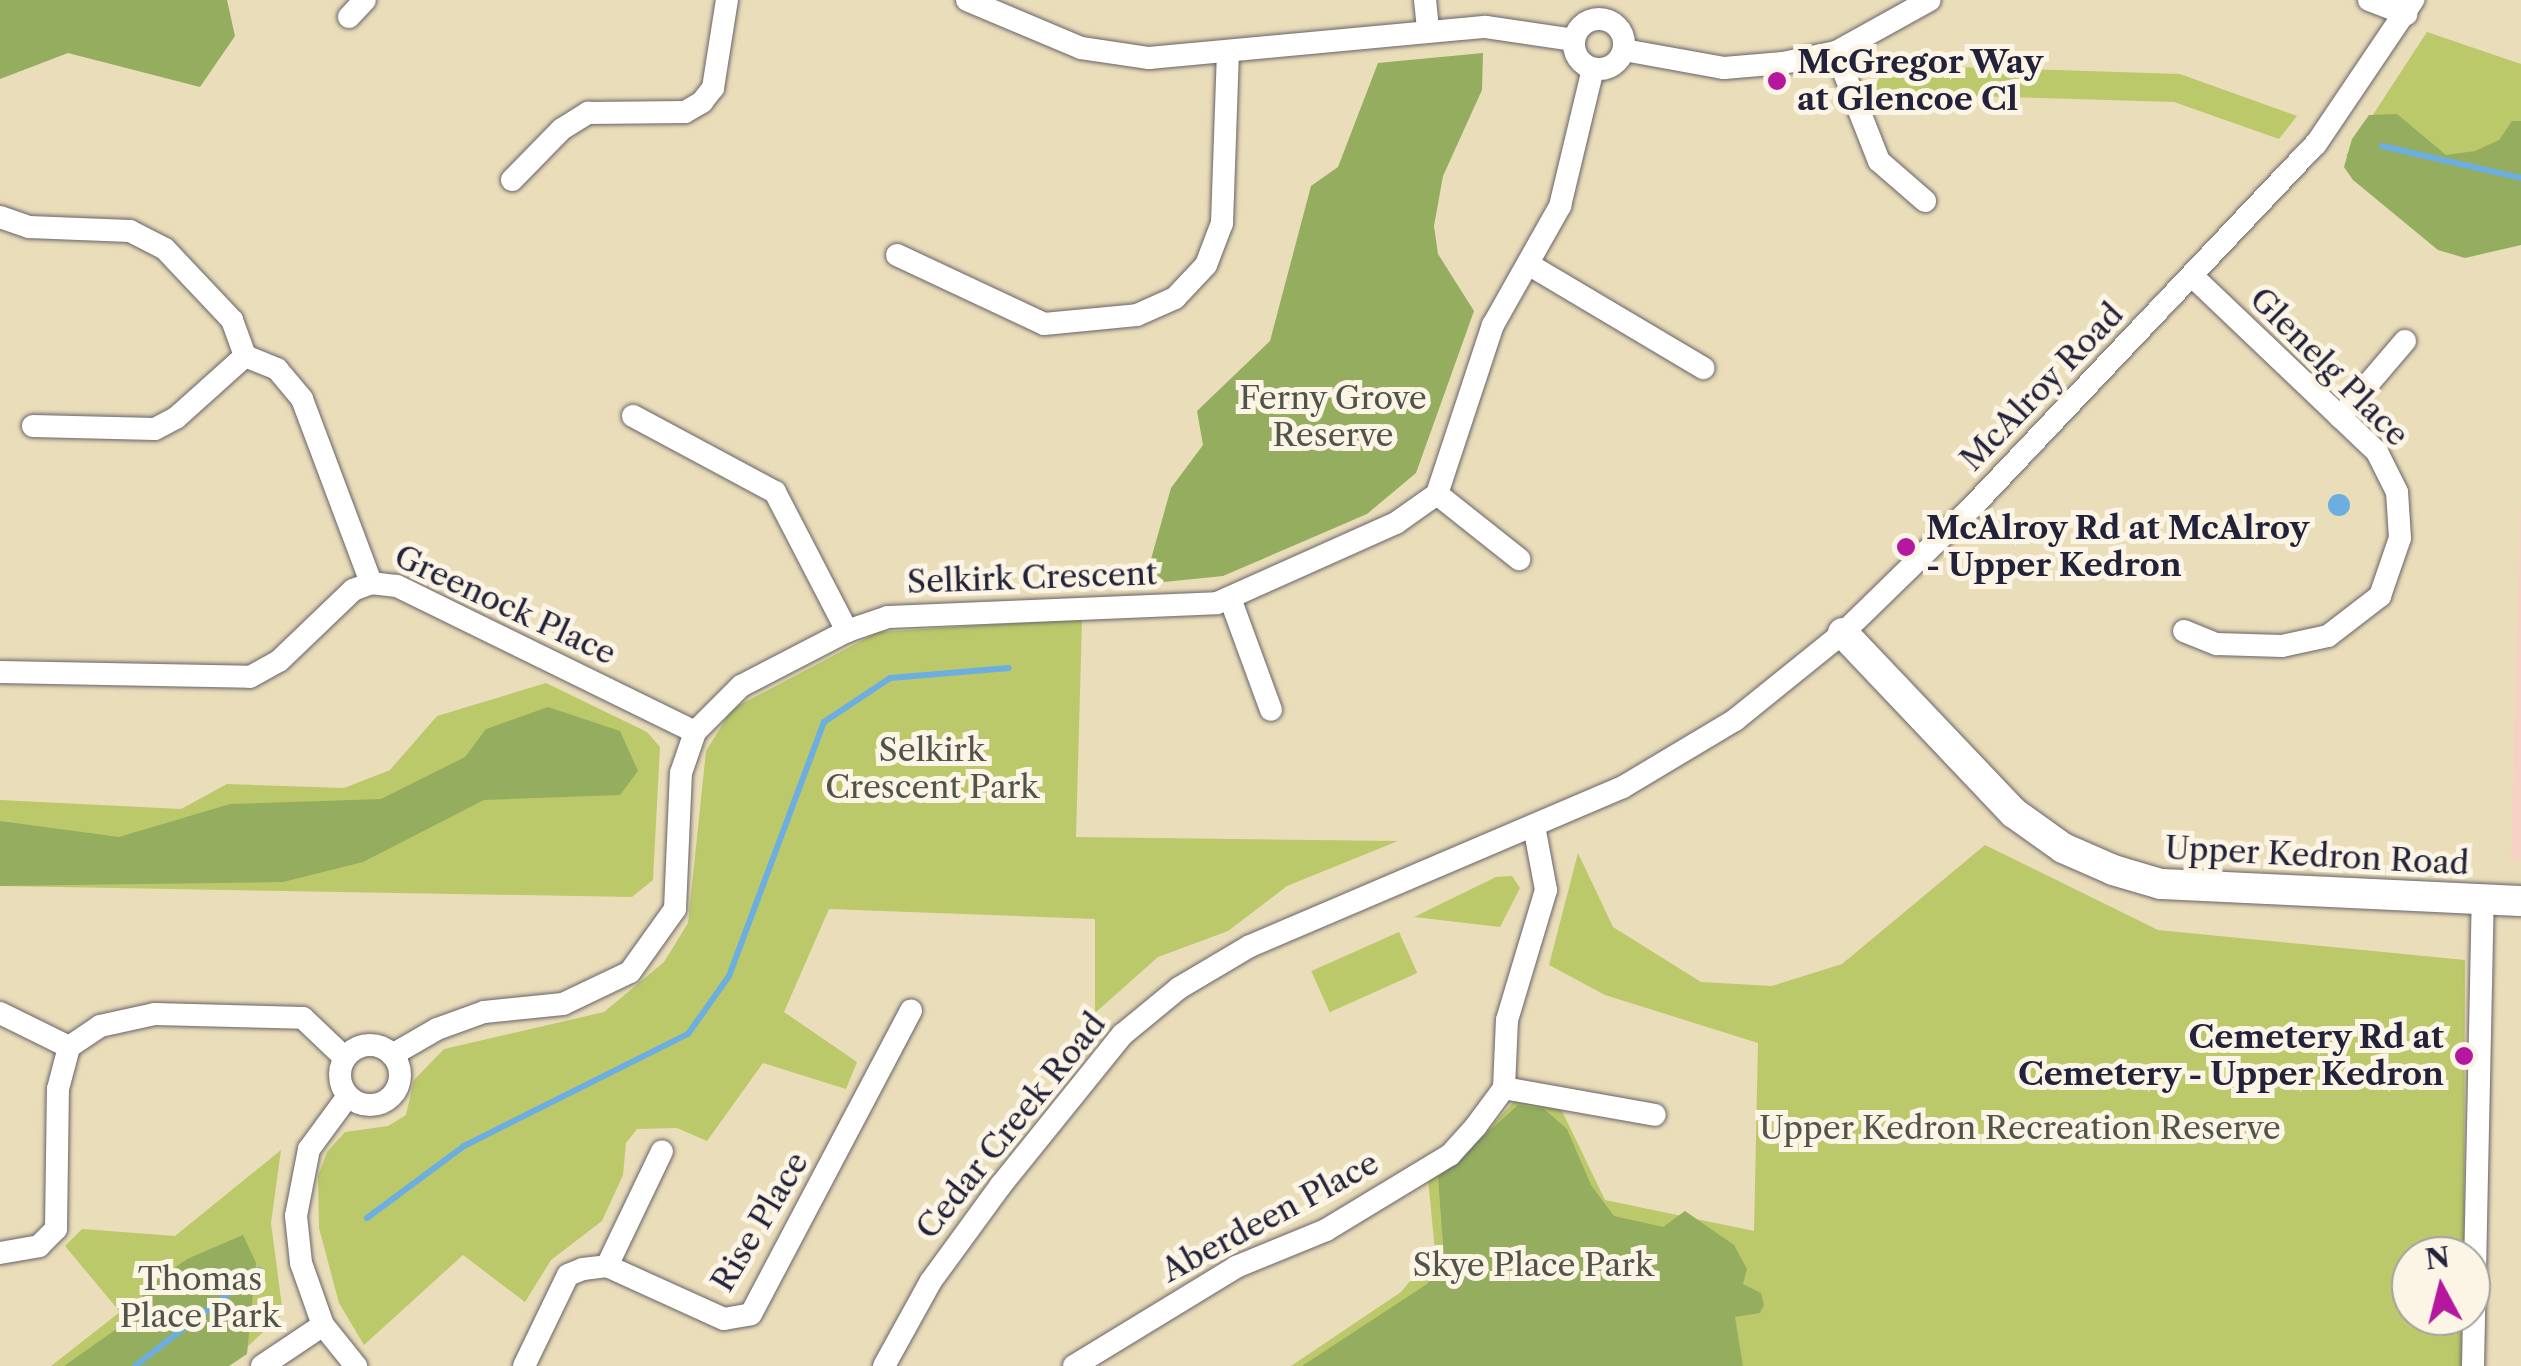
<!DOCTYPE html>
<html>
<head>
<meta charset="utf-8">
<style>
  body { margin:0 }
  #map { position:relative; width:2521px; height:1366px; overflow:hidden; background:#eaddba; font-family:"Libre Caslon Text",serif }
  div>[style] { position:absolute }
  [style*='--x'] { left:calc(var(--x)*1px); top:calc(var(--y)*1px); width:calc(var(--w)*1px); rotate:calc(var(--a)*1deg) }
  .built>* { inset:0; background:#f7d1c6 }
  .green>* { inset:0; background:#bbc96b; transform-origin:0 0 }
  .forest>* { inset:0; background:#94ad5f }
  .water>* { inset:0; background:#6daee1 }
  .round { border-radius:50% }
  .stream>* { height:6px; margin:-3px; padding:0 3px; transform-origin:3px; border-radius:3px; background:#6daee1 }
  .roads { filter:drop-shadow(0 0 2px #686367) drop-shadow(0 0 2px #686367) }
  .minor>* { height:22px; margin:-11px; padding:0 11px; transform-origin:11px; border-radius:11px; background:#fff }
  .minor>.ring { margin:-11px; padding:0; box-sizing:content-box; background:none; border:22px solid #fff; border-radius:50% }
  .major>* { height:30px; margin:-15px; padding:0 15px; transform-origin:15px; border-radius:15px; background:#fff }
  .dots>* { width:28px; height:28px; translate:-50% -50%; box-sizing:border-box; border:5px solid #fcf5e5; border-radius:50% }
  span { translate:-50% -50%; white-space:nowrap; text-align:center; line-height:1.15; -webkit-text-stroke:10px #fcf5e5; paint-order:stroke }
  .poi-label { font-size:32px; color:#22223b; font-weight:700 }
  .left { translate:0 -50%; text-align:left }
  .right { translate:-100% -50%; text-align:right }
  .street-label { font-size:32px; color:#22223b }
  .park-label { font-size:32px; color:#505449 }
  .north { position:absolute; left:2391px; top:1236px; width:100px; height:100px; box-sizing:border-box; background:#fcf5e5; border:2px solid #a5a1a1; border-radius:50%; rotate:353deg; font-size:28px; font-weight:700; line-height:40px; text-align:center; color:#22223b }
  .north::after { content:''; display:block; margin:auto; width:35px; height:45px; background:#b5179e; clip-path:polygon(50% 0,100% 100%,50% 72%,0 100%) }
</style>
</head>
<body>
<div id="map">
  <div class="built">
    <div style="clip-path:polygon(2521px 499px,2521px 861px,2511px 860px)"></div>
  </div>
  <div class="green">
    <div style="clip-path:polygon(2427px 32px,2521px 64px,2521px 243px,2418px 213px,2346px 156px)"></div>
    <div style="clip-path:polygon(1895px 65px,2180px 74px,2297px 116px,2279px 139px,2174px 102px,1873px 93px,1884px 66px)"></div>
    <div style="clip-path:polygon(1082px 619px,1076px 837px,1398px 841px,1287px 886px,1228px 931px,1158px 957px,1095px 1013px,1095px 919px,829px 909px,784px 1012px,857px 1062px,846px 1089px,763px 1063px,707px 1141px,677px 1128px,637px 1129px,626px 1143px,623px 1175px,602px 1221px,551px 1260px,525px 1302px,463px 1255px,364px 1345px,339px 1303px,319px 1228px,318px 1176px,327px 1152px,345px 1132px,388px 1126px,406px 1115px,414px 1080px,444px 1049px,604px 1012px,664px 962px,688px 923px,706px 751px,732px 709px,878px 632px)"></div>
    <div style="clip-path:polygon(546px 683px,647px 732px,660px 747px,653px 880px,632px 897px,0 886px,0 800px,181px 809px,227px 784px,344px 788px,390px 770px,437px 716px)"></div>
    <div style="clip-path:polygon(1985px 845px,2158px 930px,2465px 960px,2464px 1256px,2411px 1256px,2411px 1316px,2462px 1316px,2461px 1366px,1709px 1366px,1491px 1353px,1477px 1366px,1291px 1366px,1401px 1292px,1435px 1251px,1428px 1179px,1469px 1151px,1516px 1099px,1549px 1101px,1562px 1111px,1605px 1200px,1754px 1231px,1758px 1043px,1605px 995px,1549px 965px,1578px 853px,1613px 927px,1701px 982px,1772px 986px,1842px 964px)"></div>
    <div style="clip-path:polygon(1512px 876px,1520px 888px,1500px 927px,1414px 917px,1496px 877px)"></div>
    <div style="left:1399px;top:932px;width:45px;height:96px;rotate:66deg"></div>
    <div style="clip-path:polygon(281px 1150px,271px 1223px,283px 1314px,226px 1366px,51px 1366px,120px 1312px,65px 1246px,82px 1229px,175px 1236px)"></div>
  </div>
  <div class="forest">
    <div style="clip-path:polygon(0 0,227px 0,235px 36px,200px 87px,68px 53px,0 79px)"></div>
    <div style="clip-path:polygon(1483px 53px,1482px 90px,1443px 176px,1434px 226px,1438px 254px,1474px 311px,1416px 473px,1367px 514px,1223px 576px,1144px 584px,1171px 488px,1203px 445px,1197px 411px,1270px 341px,1311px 186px,1338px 167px,1378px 63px)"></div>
    <div style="clip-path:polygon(2397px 114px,2446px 155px,2475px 151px,2499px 140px,2512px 121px,2521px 121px,2521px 245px,2465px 258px,2438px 250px,2353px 180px,2344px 167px,2352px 139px,2369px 115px)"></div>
    <div style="clip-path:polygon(548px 707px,620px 731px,638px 771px,620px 795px,484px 800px,363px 862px,283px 882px,0 886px,0 821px,119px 837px,230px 804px,381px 799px,465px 757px,486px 729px)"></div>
    <div style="clip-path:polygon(1518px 1105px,1544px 1109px,1567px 1129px,1591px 1185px,1614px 1216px,1663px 1227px,1685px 1211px,1734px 1245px,1747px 1269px,1743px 1284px,1761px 1293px,1764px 1305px,1760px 1313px,1735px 1317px,1743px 1366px,1302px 1366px,1427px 1284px,1444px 1258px,1438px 1177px)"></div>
    <div style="clip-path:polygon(243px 1235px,256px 1263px,247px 1354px,229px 1366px,64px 1366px,132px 1318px,147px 1287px,187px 1259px)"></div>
  </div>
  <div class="water">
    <div class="round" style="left:2328px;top:494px;width:22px;height:22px"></div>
  </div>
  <div class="stream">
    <div style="--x:2382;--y:146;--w:143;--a:13"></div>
    <div style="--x:367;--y:1218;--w:121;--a:-36.6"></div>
    <div style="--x:464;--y:1146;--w:250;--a:-26.6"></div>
    <div style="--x:688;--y:1034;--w:71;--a:-54.7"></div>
    <div style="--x:729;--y:976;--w:271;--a:-69.5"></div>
    <div style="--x:824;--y:722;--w:79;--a:-33.7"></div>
    <div style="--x:890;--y:678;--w:119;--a:-4.8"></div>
    <div style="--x:135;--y:1366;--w:157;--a:-37.7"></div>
  </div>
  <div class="roads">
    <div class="minor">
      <div style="--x:967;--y:0;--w:124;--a:22.8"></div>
      <div style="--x:1081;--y:48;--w:69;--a:8.4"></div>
      <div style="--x:1149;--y:58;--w:338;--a:-5.3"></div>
      <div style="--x:1486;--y:27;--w:89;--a:8.4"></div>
      <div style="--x:1425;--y:0;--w:30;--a:84"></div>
      <div style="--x:2369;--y:0;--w:40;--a:21"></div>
      <div style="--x:349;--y:17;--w:23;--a:-47"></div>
      <div class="ring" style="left:1574px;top:19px;width:28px;height:28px"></div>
      <div style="--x:1624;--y:50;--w:102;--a:10.2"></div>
      <div style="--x:1724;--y:68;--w:59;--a:-4.8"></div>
      <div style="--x:1783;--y:63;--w:54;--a:-11.7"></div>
      <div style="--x:1836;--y:52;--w:107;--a:-29"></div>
      <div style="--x:1836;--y:52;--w:117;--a:68.5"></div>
      <div style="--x:1879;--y:161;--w:61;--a:41"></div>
      <div style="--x:512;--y:180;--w:71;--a:-45.6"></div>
      <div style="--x:562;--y:129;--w:31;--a:-32"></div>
      <div style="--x:588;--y:113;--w:97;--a:-0.6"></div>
      <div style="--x:685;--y:112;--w:20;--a:-30"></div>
      <div style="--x:702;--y:102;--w:18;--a:-52"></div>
      <div style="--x:713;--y:88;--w:89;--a:-81"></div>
      <div style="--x:0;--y:217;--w:31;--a:19"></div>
      <div style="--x:29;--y:227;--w:101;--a:2.3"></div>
      <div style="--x:130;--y:231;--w:39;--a:27"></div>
      <div style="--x:165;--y:249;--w:98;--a:46.7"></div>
      <div style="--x:232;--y:320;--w:38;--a:70"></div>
      <div style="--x:245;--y:356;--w:35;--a:22"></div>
      <div style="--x:277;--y:369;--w:39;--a:50"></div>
      <div style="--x:302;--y:399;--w:197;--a:69.4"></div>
      <div style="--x:371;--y:583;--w:26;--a:7"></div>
      <div style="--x:397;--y:586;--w:332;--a:26.1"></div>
      <div style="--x:897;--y:255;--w:162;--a:25.1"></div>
      <div style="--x:1044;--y:324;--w:93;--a:-5.5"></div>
      <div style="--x:1137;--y:315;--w:42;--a:-24.1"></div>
      <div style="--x:1175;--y:298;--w:45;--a:-46.8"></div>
      <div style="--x:1206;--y:265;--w:45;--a:-69.1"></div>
      <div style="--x:1222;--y:223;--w:170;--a:-88"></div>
      <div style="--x:1528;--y:264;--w:204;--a:30.7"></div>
      <div style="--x:633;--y:416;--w:161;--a:28.2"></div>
      <div style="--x:775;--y:492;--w:157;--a:62.6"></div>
      <div style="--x:2340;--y:417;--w:100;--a:-49.5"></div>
      <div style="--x:33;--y:426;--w:122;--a:1.4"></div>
      <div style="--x:155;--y:429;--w:24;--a:-28"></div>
      <div style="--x:176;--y:418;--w:93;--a:-41.9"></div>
      <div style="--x:1437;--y:494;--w:105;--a:38.4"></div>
      <div style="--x:1230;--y:598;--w:119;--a:69.9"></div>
      <div style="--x:2184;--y:631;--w:35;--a:22"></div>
      <div style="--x:2217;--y:644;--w:65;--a:1.8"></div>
      <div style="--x:2282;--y:646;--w:47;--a:-12.3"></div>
      <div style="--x:2328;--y:636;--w:66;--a:-37.6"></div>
      <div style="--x:2380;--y:596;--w:61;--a:-71"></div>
      <div style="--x:2400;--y:538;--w:46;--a:-93.7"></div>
      <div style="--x:2397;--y:492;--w:45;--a:-116.6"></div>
      <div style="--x:2377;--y:452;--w:255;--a:-136.4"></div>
      <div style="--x:0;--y:672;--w:250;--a:1.1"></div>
      <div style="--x:250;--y:677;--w:33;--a:-29"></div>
      <div style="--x:279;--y:661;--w:103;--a:-43.8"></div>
      <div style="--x:353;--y:590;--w:19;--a:-21"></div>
      <div style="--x:0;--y:1013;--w:77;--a:26.2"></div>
      <div class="ring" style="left:340px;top:1045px;width:38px;height:38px"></div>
      <div style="--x:392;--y:1055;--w:52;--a:-30"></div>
      <div style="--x:437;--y:1029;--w:50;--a:-19.9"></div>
      <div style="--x:484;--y:1012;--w:79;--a:-5.8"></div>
      <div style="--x:563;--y:1004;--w:74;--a:-25.5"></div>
      <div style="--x:630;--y:972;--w:77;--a:-54.5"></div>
      <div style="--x:675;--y:909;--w:136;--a:-87.5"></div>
      <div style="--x:681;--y:773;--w:43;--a:-71.1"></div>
      <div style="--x:695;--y:732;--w:65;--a:-45"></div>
      <div style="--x:741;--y:686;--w:119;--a:-27.4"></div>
      <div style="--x:847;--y:631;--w:43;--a:-18.9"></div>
      <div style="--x:888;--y:617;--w:329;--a:-2.4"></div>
      <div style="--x:1217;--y:603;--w:196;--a:-24.1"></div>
      <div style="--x:1396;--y:523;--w:50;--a:-35.3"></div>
      <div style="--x:1437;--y:494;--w:178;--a:-71.7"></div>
      <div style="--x:1493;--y:325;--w:137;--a:-60.6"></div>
      <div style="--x:1560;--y:206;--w:141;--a:-76.5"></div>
      <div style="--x:1504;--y:1088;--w:153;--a:10.1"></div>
      <div style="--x:348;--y:1096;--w:66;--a:126.3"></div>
      <div style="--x:309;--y:1149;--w:68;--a:101"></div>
      <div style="--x:296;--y:1216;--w:47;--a:83.9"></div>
      <div style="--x:301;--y:1263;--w:66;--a:70.5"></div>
      <div style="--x:323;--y:1325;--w:53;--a:51.2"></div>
      <div style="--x:0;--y:1253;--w:40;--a:-10"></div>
      <div style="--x:39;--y:1246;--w:24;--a:-45"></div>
      <div style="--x:56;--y:1229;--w:140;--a:-89.2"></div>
      <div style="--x:58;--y:1089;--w:43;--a:-75.3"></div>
      <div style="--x:69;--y:1047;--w:37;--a:-34"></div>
      <div style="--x:100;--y:1026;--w:56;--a:-12.3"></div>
      <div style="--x:155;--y:1014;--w:148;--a:1.5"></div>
      <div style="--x:303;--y:1018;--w:58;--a:43.6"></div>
      <div style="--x:607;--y:1266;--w:127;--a:-64.4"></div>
      <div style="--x:262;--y:1366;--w:73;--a:-33.9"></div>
      <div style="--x:524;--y:1366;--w:101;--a:-64.2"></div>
      <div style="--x:568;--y:1275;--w:16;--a:-22"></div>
      <div style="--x:583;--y:1269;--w:24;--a:-7"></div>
      <div style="--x:607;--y:1266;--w:128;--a:24.4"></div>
      <div style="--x:724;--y:1319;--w:27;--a:-10"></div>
      <div style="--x:751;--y:1314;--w:343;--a:-62.2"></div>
      <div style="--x:884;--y:1366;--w:97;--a:-61.1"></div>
      <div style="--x:931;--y:1281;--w:119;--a:-53.9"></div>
      <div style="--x:1001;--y:1185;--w:193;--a:-51.1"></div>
      <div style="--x:1122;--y:1035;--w:74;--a:-39.5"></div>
      <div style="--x:1179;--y:988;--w:82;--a:-30.6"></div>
      <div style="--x:1250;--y:946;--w:405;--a:-23.1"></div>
      <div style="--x:1623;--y:787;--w:131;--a:-30.9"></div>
      <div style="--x:1735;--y:720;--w:139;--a:-38.9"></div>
      <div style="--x:1843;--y:633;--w:186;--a:-44.3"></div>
      <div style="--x:1976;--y:503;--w:494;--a:-46.6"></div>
      <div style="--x:2316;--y:144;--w:174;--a:-56"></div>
      <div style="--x:1074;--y:1366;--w:190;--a:-31.4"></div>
      <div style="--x:1236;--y:1267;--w:97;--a:-22.3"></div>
      <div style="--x:1326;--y:1230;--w:145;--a:-31.2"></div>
      <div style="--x:1450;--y:1155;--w:39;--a:-48"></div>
      <div style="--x:1476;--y:1126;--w:47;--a:-53.6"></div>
      <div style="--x:1504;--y:1088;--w:68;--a:-87.5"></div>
      <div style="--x:1507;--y:1020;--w:136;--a:-73.3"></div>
      <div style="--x:1546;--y:890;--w:65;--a:-100.6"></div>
      <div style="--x:2473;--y:1366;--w:466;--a:-88.8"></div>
    </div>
    <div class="major">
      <div style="--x:1843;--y:633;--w:248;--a:46.5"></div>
      <div style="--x:2014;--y:813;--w:60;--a:35.5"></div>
      <div style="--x:2063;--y:848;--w:55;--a:23.7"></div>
      <div style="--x:2113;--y:870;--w:50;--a:16.3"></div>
      <div style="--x:2161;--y:884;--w:360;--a:2.7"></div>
    </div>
  </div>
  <div class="dots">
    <div style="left:1777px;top:81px;background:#b5179e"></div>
    <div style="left:1906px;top:547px;background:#b5179e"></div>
    <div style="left:2464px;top:1056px;background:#b5179e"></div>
  </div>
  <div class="poi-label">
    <span class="left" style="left:1797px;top:81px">McGregor Way<br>at Glencoe Cl</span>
    <span class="left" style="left:1926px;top:547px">McAlroy Rd at McAlroy<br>- Upper Kedron</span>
    <span class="right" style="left:2444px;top:1056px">Cemetery Rd at<br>Cemetery - Upper Kedron</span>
  </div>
  <div class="street-label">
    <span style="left:2329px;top:367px;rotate:45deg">Glenelg Place</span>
    <span style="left:2042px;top:387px;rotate:-46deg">McAlroy Road</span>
    <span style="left:1032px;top:578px;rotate:-2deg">Selkirk Crescent</span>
    <span style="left:505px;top:605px;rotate:25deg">Greenock Place</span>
    <span style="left:2317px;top:856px;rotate:3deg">Upper Kedron Road</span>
    <span style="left:1011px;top:1126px;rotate:-51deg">Cedar Creek Road</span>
    <span style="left:1270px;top:1217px;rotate:-28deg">Aberdeen Place</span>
    <span style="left:760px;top:1222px;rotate:-59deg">Rise Place</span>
  </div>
  <div class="park-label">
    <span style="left:1333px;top:417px">Ferny Grove<br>Reserve</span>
    <span style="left:932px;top:769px">Selkirk<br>Crescent Park</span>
    <span style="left:2020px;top:1128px">Upper Kedron Recreation Reserve</span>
    <span style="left:1533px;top:1265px">Skye Place Park</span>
    <span style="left:200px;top:1298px">Thomas<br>Place Park</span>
  </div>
  <div class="north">N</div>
</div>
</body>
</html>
